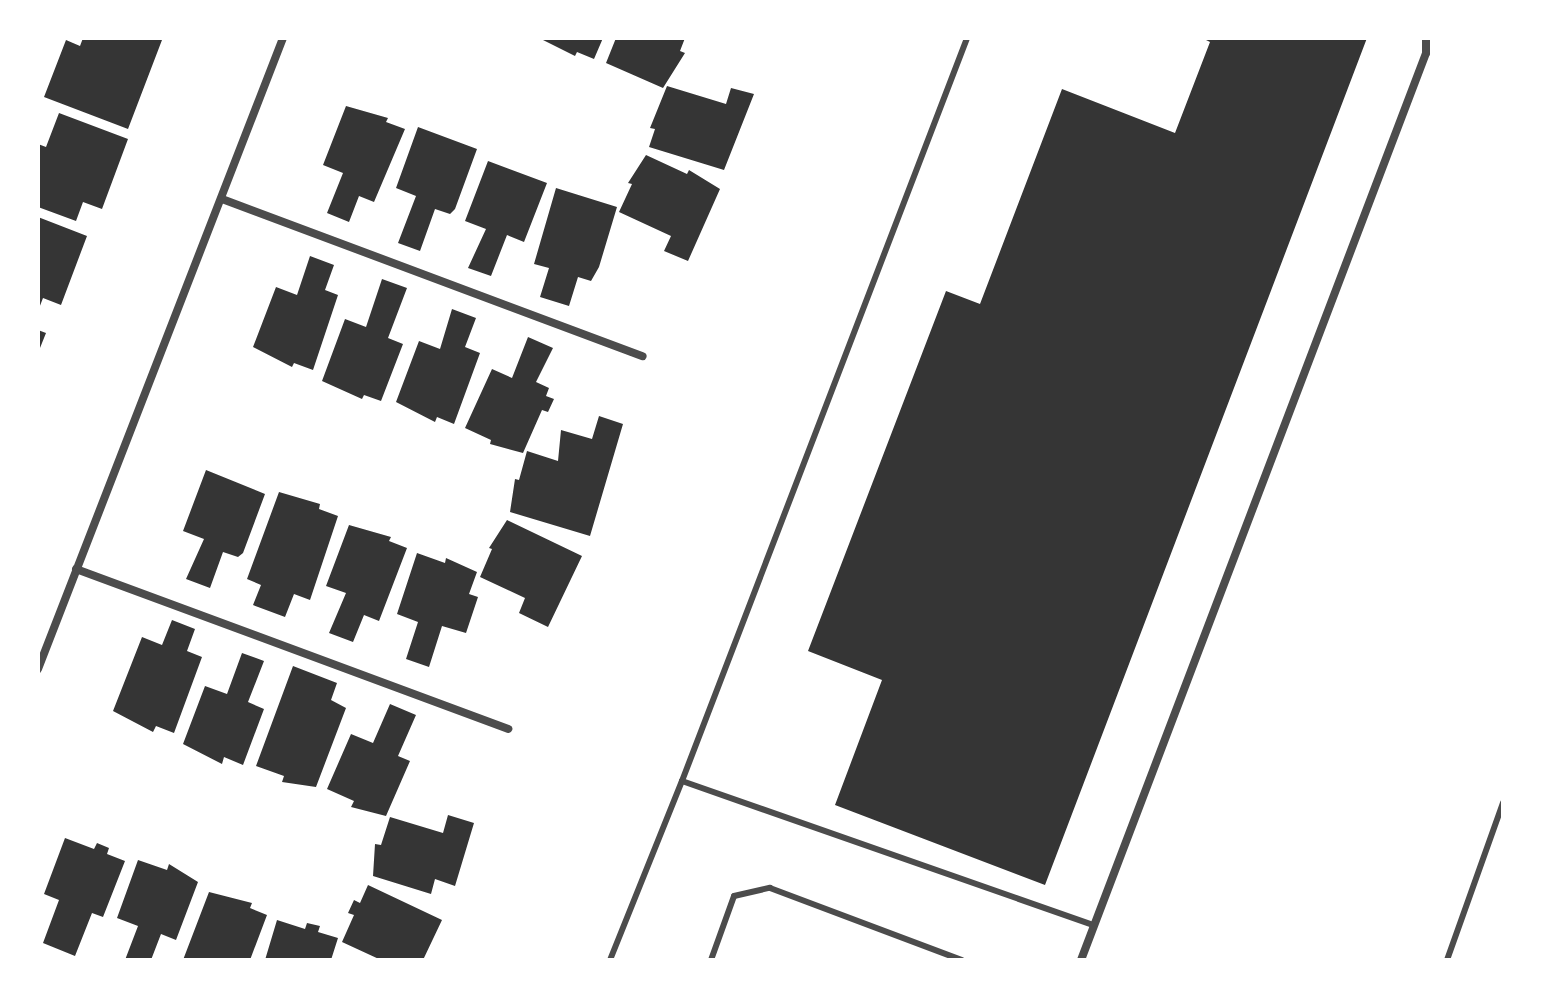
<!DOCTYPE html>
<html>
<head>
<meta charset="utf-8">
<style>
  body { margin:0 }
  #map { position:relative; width:1541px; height:998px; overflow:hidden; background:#fff; font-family:Manrope,sans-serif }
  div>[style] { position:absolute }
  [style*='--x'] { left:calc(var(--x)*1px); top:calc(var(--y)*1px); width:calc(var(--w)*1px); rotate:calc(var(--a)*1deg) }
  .building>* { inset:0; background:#353535 }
  .service>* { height:6px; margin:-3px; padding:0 3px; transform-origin:3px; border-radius:3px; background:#4c4c4c }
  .minor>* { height:8px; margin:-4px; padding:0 4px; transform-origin:4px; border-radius:4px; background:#4c4c4c }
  span { translate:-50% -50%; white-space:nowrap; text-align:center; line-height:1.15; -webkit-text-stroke:6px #fff; paint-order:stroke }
  .frame { position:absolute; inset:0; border:40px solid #fff; pointer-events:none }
</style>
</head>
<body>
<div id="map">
  <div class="building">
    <div style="clip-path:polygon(83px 38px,162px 40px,128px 129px,44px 97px,66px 40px,80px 46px)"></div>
    <div style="clip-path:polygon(539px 38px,603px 38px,594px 59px,577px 52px,575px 56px)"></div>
    <div style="clip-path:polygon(616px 38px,685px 38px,680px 51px,685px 53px,663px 88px,606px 63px)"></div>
    <div style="clip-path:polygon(1202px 38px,1367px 38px,1045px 885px,835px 805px,882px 680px,808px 651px,946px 291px,980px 304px,1062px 89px,1175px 133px,1210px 42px)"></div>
    <div style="clip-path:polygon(667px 86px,726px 104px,731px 88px,754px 94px,724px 170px,649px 147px,655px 129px,650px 128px)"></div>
    <div style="clip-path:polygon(346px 106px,388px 118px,386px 122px,405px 129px,374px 202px,359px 196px,349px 222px,327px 213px,343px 173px,323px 165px)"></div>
    <div style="clip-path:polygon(59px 113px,128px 139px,102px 209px,83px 202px,76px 221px,38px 207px,38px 144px,46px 147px)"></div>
    <div style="clip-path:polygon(418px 127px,477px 149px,455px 209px,450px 214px,435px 209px,420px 251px,398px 243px,416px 196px,396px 188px)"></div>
    <div style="clip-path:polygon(646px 155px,687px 174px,689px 170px,720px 189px,688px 261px,664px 251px,671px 236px,619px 212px,632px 184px,628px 183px)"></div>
    <div style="clip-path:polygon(488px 161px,547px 183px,524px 242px,507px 235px,491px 276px,468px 268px,486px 229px,465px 221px)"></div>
    <div style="clip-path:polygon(556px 188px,617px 207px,599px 267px,591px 281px,578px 277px,569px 306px,540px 297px,549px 268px,534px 264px)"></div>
    <div style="clip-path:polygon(38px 217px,87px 236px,61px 305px,43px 298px,38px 311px)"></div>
    <div style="clip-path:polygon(310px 256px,334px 265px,325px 290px,338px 295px,313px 370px,294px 363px,292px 367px,253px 347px,276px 287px,297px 295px)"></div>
    <div style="clip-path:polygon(382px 279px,407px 288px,388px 338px,403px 344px,381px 401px,364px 395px,362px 399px,322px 381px,345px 319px,366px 327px)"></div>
    <div style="clip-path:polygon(452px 309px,476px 318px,465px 347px,480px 353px,454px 424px,437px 417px,435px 422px,396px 402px,419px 341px,440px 349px)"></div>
    <div style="clip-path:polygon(38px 330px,46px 333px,38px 353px)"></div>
    <div style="clip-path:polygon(528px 337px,553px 348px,536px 382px,549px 388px,546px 396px,554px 399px,548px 412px,542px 410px,523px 453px,490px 444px,491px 440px,465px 428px,492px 369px,512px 378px)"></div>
    <div style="clip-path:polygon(599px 416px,623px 424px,590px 536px,510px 512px,515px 479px,519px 480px,527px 451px,558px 461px,561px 430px,592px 439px)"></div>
    <div style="clip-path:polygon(206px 470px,265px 494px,243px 553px,238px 557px,223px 552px,210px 588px,186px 579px,204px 539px,183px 531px)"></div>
    <div style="clip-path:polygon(279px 492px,320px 504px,319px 509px,338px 516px,310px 600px,294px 594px,285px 617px,253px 605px,261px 585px,247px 579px)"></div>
    <div style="clip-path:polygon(507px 520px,582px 556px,548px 627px,519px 613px,525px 598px,480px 577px,492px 549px,489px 548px)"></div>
    <div style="clip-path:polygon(349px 525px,391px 537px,389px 541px,407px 548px,379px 621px,364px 615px,353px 642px,329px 633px,346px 593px,326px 586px)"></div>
    <div style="clip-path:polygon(417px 553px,445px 563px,446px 558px,477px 572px,469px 594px,478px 597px,466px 633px,442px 626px,429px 667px,406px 659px,418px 622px,397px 614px)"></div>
    <div style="clip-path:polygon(172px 620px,195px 629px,187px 651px,202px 657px,174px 733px,156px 726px,153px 732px,113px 711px,142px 637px,162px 645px)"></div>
    <div style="clip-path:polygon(242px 653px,264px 661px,248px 702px,264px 709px,243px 765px,224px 757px,222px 764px,183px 744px,205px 686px,227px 694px)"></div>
    <div style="clip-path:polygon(293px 666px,337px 683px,331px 700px,346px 708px,316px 787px,282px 782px,284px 776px,256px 766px)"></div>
    <div style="clip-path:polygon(390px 704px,416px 715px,398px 756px,410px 761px,386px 816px,351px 807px,354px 801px,327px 789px,351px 734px,373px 743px)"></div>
    <div style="clip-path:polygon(448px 815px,474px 823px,455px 886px,435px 879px,431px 894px,373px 876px,375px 844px,381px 845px,390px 817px,443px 833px)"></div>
    <div style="clip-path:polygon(65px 838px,94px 849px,97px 843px,109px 848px,107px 854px,125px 861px,103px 917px,92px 913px,75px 956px,43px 943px,59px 900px,44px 894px)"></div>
    <div style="clip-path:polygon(138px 860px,167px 870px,169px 864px,198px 882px,176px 940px,161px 934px,151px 960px,125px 960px,138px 926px,117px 918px)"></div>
    <div style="clip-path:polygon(368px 885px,442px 920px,423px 960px,381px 960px,342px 942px,354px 915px,348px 913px,354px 900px,360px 903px)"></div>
    <div style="clip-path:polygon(209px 892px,252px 903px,250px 908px,267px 915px,250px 960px,183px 960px)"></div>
    <div style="clip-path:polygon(277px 920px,305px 929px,307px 923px,320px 926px,318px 932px,338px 938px,331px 960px,265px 960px)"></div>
  </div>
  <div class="service">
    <div style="--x:682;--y:781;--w:796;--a:-69.01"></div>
    <div style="--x:610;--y:960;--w:193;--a:-68.1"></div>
    <div style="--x:682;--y:781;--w:436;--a:19.3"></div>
    <div style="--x:711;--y:960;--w:68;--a:-70.2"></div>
    <div style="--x:734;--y:896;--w:37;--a:-13"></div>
    <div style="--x:770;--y:888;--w:205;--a:20.6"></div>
    <div style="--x:1447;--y:960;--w:167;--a:-70.4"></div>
  </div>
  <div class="minor">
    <div style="--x:222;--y:199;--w:449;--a:20.5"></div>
    <div style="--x:76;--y:569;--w:461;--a:20.3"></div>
    <div style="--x:38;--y:669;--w:677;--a:-68.78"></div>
    <div style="--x:1081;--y:960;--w:970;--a:-69.17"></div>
    <div style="--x:1426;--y:53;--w:15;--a:-90"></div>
  </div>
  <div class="frame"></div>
</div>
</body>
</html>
